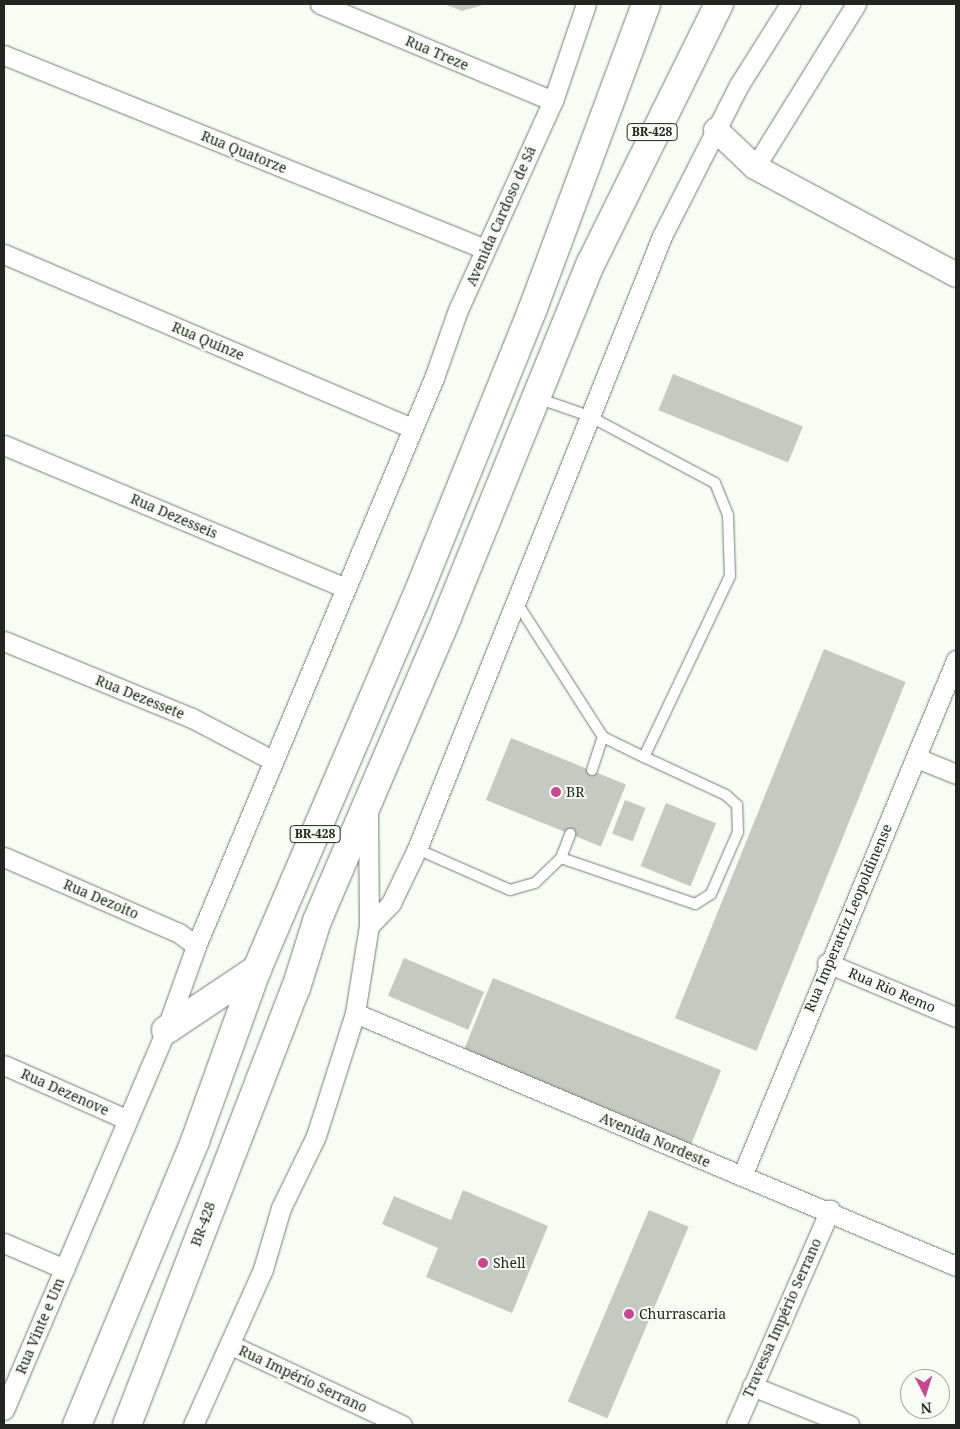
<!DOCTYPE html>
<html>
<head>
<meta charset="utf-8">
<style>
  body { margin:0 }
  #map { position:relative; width:960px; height:1429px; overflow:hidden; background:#f7fdf5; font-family:"Noto Serif",serif }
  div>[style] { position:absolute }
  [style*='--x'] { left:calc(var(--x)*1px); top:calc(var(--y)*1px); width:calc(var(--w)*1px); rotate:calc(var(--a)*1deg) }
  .building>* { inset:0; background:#c4cac2; transform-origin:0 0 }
  .roads { filter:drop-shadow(0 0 1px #757b74) drop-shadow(0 0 1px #757b74) }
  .service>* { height:10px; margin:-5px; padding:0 5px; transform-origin:5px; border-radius:5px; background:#fff }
  .minor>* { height:19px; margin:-9.5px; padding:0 9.5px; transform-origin:9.5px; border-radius:9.5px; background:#fff }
  .tertiary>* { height:24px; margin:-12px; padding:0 12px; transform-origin:12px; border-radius:12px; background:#fff }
  .trunk>* { height:28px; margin:-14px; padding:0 14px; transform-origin:14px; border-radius:14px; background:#fff }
  .dots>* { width:14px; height:14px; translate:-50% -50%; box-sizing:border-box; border:2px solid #f7fdf5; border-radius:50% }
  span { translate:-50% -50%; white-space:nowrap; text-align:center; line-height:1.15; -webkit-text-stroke:4px #f7fdf5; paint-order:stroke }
  .shield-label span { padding:1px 4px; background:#f7fdf5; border:1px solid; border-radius:4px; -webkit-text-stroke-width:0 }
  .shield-label { font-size:12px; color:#232522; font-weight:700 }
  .street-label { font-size:14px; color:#232522 }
  .poi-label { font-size:14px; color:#232522 }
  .left { translate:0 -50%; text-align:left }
  .frame { position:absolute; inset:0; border:5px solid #232522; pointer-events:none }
  .north { position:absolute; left:900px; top:1369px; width:50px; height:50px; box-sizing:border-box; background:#f7fdf5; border:1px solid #a2a7a1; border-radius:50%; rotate:175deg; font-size:14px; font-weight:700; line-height:20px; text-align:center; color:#232522 }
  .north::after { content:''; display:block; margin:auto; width:18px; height:22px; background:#c84790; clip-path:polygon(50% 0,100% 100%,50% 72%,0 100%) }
</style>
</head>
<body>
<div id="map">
  <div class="building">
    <div style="clip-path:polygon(444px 4px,486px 4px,462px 11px)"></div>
    <div style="left:673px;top:374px;width:140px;height:39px;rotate:22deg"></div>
    <div style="left:824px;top:649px;width:88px;height:398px;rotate:22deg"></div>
    <div style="left:511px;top:738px;width:124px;height:67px;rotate:22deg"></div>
    <div style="left:625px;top:800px;width:22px;height:36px;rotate:21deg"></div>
    <div style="left:666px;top:803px;width:54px;height:68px;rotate:22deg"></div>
    <div style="left:404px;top:958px;width:87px;height:41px;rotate:23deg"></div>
    <div style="left:493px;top:978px;width:246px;height:82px;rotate:22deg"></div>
    <div style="clip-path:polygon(463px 1190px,548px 1226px,512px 1313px,426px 1277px,438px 1248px,382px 1224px,394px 1196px,451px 1220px)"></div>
    <div style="left:649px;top:1210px;width:43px;height:208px;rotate:23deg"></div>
  </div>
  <div class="roads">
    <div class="service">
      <div style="--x:517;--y:603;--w:159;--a:57.3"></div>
      <div style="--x:592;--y:770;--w:35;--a:-72"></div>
      <div style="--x:603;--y:737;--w:46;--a:26"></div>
      <div style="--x:417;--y:849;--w:102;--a:23.8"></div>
      <div style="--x:510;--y:890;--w:26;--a:-16"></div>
      <div style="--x:535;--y:883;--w:36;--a:-44"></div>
      <div style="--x:561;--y:858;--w:142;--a:18.9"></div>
      <div style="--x:695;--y:904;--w:19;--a:-32"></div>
      <div style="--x:711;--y:894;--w:68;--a:-66.5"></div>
      <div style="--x:738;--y:832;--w:27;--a:-92"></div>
      <div style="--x:737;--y:805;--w:15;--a:-138"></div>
      <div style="--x:726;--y:795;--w:90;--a:-155.1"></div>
      <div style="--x:644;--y:757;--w:200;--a:-64.6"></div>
      <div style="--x:730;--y:576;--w:61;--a:-91.9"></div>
      <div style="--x:728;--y:515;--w:35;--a:-112"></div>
      <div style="--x:715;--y:483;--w:143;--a:-152"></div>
      <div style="--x:589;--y:416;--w:55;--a:-160.9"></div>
      <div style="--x:561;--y:858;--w:26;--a:-69"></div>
    </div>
    <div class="minor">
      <div style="--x:320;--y:4;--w:252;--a:22.6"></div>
      <div style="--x:4;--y:55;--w:519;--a:21.97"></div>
      <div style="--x:755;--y:167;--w:192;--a:-58.2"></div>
      <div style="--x:4;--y:254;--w:444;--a:23.1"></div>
      <div style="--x:4;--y:445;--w:368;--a:22.7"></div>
      <div style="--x:4;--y:641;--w:203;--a:22.3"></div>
      <div style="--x:192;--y:718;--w:90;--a:27.7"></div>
      <div style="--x:917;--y:758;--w:42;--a:22.3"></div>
      <div style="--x:4;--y:857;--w:191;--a:23.5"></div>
      <div style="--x:179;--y:933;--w:21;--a:37"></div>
      <div style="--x:369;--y:926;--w:32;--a:-46"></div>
      <div style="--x:391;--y:903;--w:60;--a:-64.3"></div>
      <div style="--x:417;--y:849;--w:660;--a:-68.21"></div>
      <div style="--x:662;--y:236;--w:169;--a:-63"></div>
      <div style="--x:739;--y:85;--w:96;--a:-57.8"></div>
      <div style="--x:827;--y:963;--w:140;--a:22.7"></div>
      <div style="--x:355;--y:1013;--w:652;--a:22.83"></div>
      <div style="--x:4;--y:1065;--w:133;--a:23.9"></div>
      <div style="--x:742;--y:1176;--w:559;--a:-67.47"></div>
      <div style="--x:4;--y:1243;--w:66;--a:23.1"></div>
      <div style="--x:231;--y:1345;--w:189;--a:25.1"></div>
      <div style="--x:752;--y:1386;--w:105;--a:21.9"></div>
      <div style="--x:4;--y:1410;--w:413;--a:-66.9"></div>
      <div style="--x:166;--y:1030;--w:89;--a:-70.3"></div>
      <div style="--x:196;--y:946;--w:616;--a:-67.27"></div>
      <div style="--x:434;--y:378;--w:72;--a:-70.6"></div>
      <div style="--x:458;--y:310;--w:230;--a:-65.6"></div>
      <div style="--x:553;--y:101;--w:102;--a:-71.2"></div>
      <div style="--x:193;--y:1425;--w:171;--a:-65.8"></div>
      <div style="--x:263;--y:1269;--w:64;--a:-73.6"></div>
      <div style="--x:281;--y:1208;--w:80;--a:-64.1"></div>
      <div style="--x:316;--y:1136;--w:129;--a:-72.4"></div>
      <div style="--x:355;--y:1013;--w:88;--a:-80.9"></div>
      <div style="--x:369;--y:926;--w:114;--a:-90.5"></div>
      <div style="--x:736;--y:1425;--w:235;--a:-66.4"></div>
    </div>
    <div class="tertiary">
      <div style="--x:716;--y:130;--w:54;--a:43.5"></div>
      <div style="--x:755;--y:167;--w:228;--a:28.2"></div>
    </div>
    <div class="trunk">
      <div style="--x:166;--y:1030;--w:110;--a:-33.8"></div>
      <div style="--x:77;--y:1425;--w:308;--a:-67.4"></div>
      <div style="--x:195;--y:1141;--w:183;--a:-70.2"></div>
      <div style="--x:257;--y:969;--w:398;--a:-66.8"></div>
      <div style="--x:414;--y:603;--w:315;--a:-68"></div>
      <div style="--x:532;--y:311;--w:327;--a:-69.6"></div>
      <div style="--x:127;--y:1425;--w:469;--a:-68.9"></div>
      <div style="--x:296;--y:988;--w:70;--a:-72.6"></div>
      <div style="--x:317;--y:921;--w:331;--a:-66.8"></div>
      <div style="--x:447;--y:617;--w:382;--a:-67.9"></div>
      <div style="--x:591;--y:263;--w:289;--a:-63.7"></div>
    </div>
  </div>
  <div class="dots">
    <div style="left:556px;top:792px;background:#c84790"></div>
    <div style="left:483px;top:1263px;background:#c84790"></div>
    <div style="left:629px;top:1314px;background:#c84790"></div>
  </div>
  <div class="shield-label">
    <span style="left:652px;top:132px">BR-428</span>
    <span style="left:315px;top:834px">BR-428</span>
  </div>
  <div class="street-label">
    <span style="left:437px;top:53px;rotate:23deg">Rua Treze</span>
    <span style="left:244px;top:152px;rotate:22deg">Rua Quatorze</span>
    <span style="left:501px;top:216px;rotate:-66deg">Avenida Cardoso de Sá</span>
    <span style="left:208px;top:341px;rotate:23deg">Rua Quinze</span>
    <span style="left:174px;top:516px;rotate:23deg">Rua Dezesseis</span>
    <span style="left:140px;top:697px;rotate:22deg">Rua Dezessete</span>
    <span style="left:101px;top:899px;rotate:23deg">Rua Dezoito</span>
    <span style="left:848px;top:918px;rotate:-67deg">Rua Imperatriz Leopoldinense</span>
    <span style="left:892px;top:990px;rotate:23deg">Rua Rio Remo</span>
    <span style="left:65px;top:1092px;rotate:24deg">Rua Dezenove</span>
    <span style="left:655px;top:1140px;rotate:23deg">Avenida Nordeste</span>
    <span style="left:203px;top:1224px;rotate:-70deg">BR-428</span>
    <span style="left:782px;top:1318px;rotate:-66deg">Travessa Império Serrano</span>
    <span style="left:40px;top:1326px;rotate:-67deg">Rua Vinte e Um</span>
    <span style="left:303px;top:1379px;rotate:25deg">Rua Império Serrano</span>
  </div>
  <div class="poi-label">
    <span class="left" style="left:566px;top:792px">BR</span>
    <span class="left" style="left:493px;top:1263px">Shell</span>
    <span class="left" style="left:639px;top:1314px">Churrascaria</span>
  </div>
  <div class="frame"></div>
  <div class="north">N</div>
</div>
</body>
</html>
